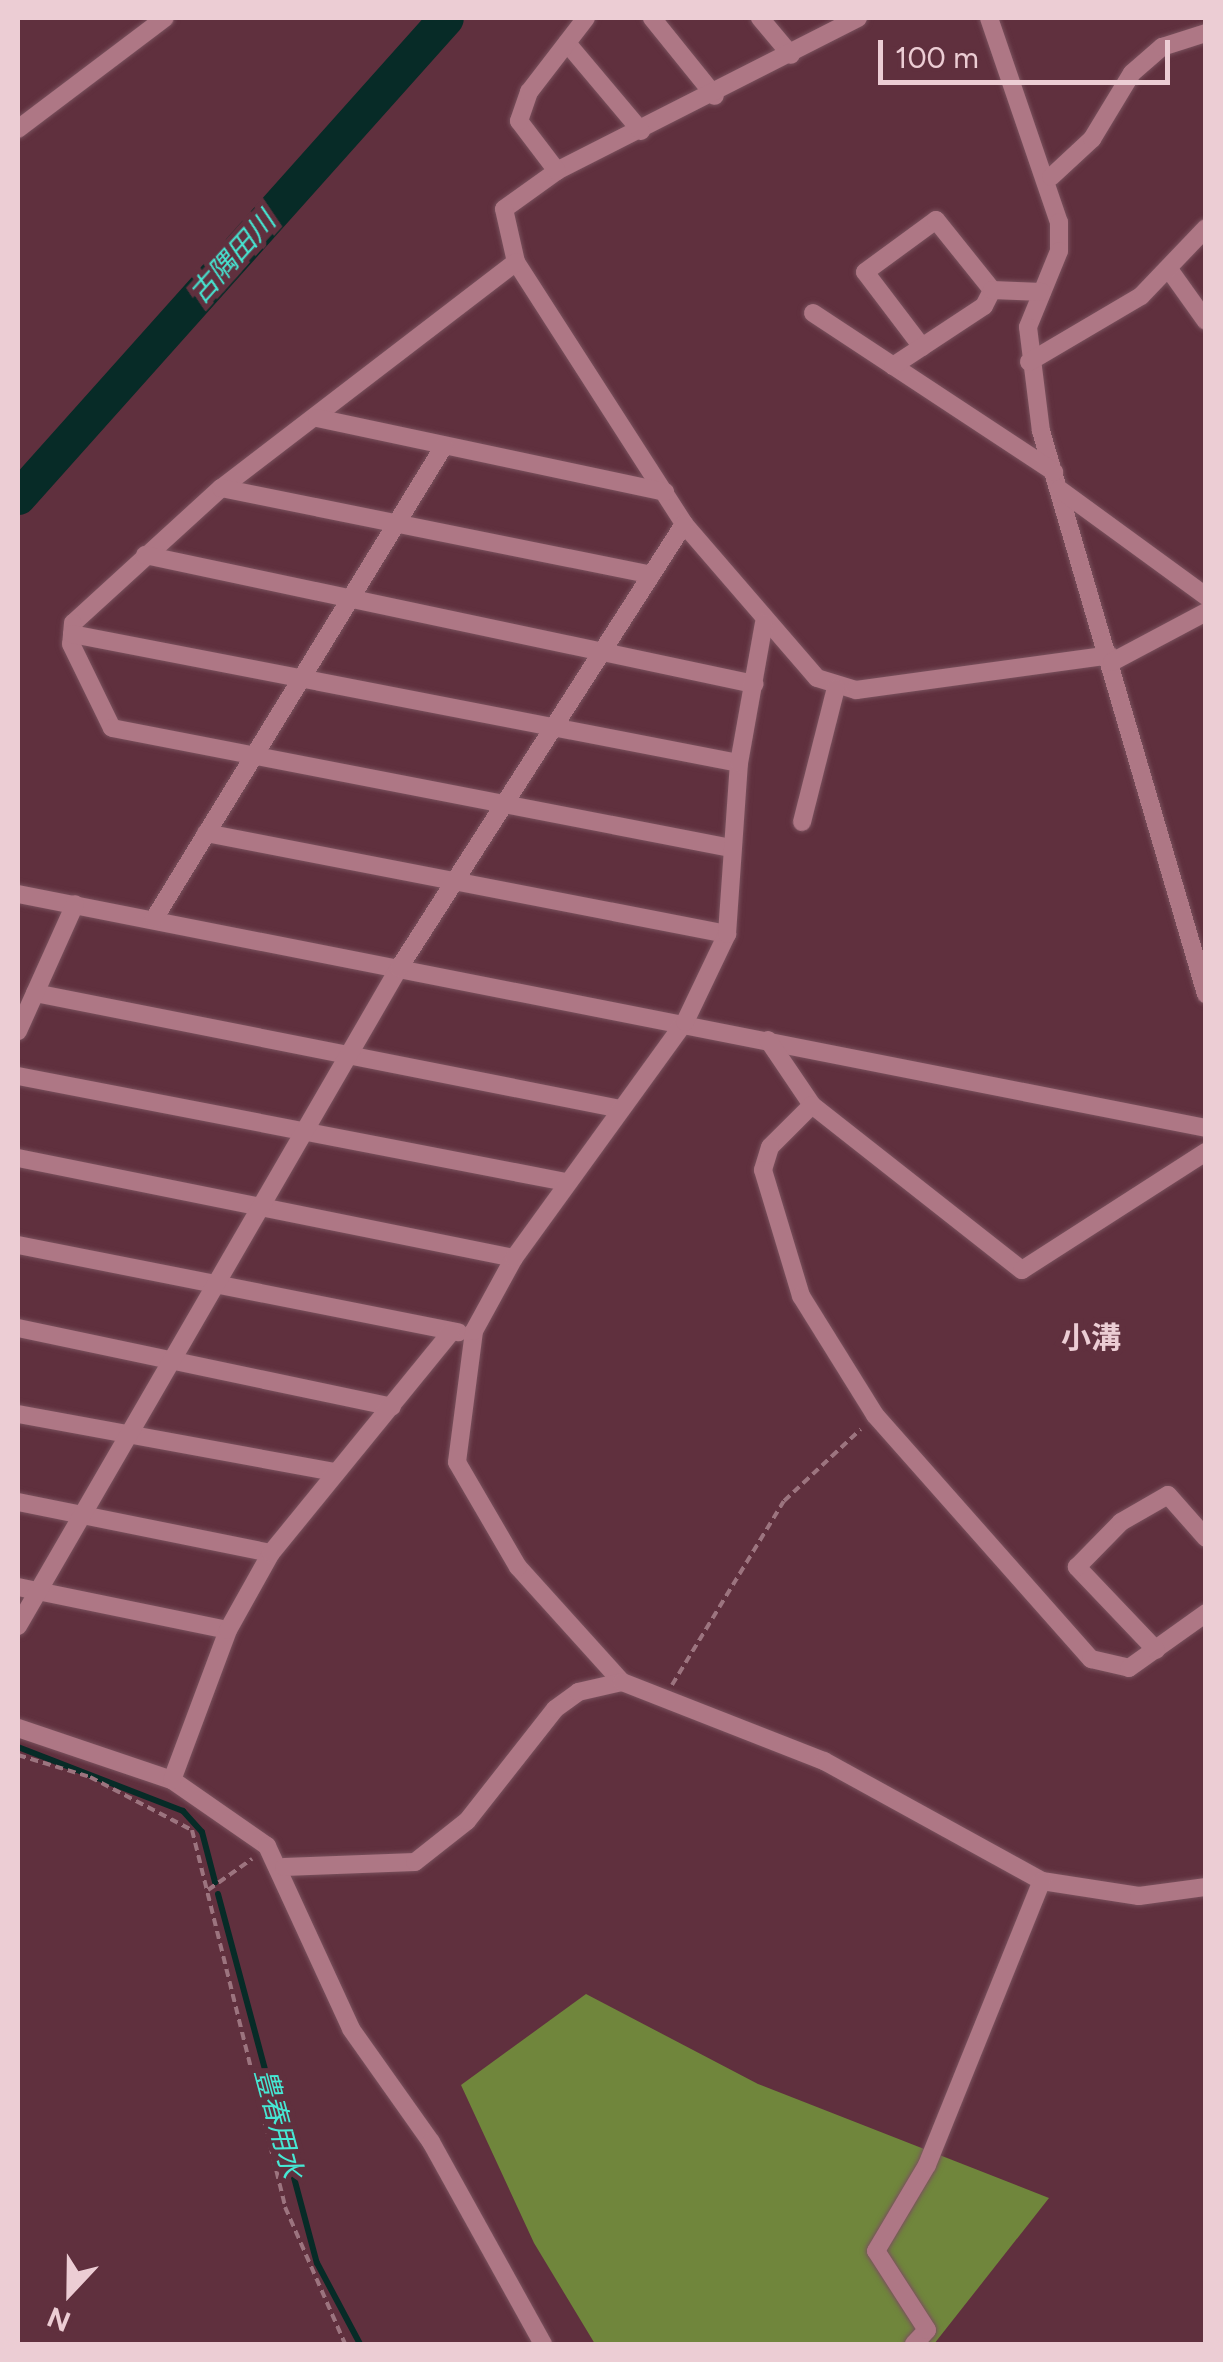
<!DOCTYPE html>
<html>
<head>
<meta charset="utf-8">
<style>
  body { margin:0 }
  #map { position:relative; width:1223px; height:2362px; overflow:hidden; background:#60303e; font-family:Figtree,"Noto Sans JP",sans-serif }
  div>[style] { position:absolute }
  [style*='--x'] { left:calc(var(--x)*1px); top:calc(var(--y)*1px); width:calc(var(--w)*1px); rotate:calc(var(--a)*1deg) }
  .forest>* { inset:0; background:#70863c }
  .stream>* { height:6px; margin:-3px; padding:0 3px; transform-origin:3px; border-radius:3px; background:#072b27 }
  .river>* { height:35px; margin:-17.5px; padding:0 17.5px; transform-origin:17.5px; border-radius:17.5px; background:#072b27 }
  .path>* { height:4px; margin-top:-2px; transform-origin:0; background:repeating-linear-gradient(90deg,#9c747f 0 8px,transparent 0 13px) }
  .roads { filter:drop-shadow(0 0 2px #79515d) drop-shadow(0 0 2px #79515d) }
  .minor>* { height:18px; margin:-9px; padding:0 9px; transform-origin:9px; border-radius:9px; background:#ae7785 }
  span { translate:-50% -50%; white-space:nowrap; text-align:center; line-height:1.15; -webkit-text-stroke:10px #60303e; paint-order:stroke }
  .water-label { font-size:28px; color:#46e8d4; font-style:italic }
  .quarter-label { font-size:30px; color:#eccdd4; font-weight:700 }
  .frame { position:absolute; inset:0; border:20px solid #eccdd4; pointer-events:none }
  .north { position:absolute; left:20px; top:2242px; width:100px; height:100px; -webkit-text-stroke:8px #60303e; paint-order:stroke; rotate:202deg; font-size:28px; font-weight:700; line-height:40px; text-align:center; color:#eccdd4 }
  .north::after { content:''; display:block; margin:auto; width:35px; height:45px; background:#eccdd4; clip-path:polygon(50% 0,100% 100%,50% 72%,0 100%) }
  .scale { position:absolute; left:878px; top:40px; width:292px; height:45px; box-sizing:border-box; border:5px solid #eccdd4; border-top:0; padding-left:12px; font-size:30px; line-height:35px; white-space:nowrap; color:#eccdd4; -webkit-text-stroke:8px #60303e; paint-order:stroke }
</style>
</head>
<body>
<div id="map">
  <div class="forest">
    <div style="clip-path:polygon(586px 1994px,758px 2084px,1049px 2198px,934px 2344px,595px 2344px,534px 2243px,461px 2085px)"></div>
  </div>
  <div class="stream">
    <div style="--x:18;--y:1747;--w:177;--a:21.2"></div>
    <div style="--x:183;--y:1811;--w:28;--a:48"></div>
    <div style="--x:202;--y:1832;--w:52;--a:75.4"></div>
    <div style="--x:218;--y:1894;--w:382;--a:75"></div>
    <div style="--x:317;--y:2263;--w:92;--a:62"></div>
  </div>
  <div class="river">
    <div style="--x:18;--y:497;--w:642;--a:-48.22"></div>
  </div>
  <div class="path">
    <div style="--x:672;--y:1685;--w:215;--a:-58.7"></div>
    <div style="--x:784;--y:1501;--w:105;--a:-43.1"></div>
    <div style="--x:18;--y:1755;--w:75;--a:17"></div>
    <div style="--x:90;--y:1777;--w:115;--a:27.5"></div>
    <div style="--x:192;--y:1830;--w:388;--a:76.1"></div>
    <div style="--x:285;--y:2207;--w:150;--a:66.3"></div>
    <div style="--x:208;--y:1890;--w:54;--a:-35.2"></div>
  </div>
  <div class="roads">
    <div class="minor">
      <div style="--x:652;--y:18;--w:100;--a:51.1"></div>
      <div style="--x:760;--y:18;--w:48;--a:50"></div>
      <div style="--x:858;--y:18;--w:338;--a:153.1"></div>
      <div style="--x:557;--y:171;--w:65;--a:144.4"></div>
      <div style="--x:504;--y:209;--w:54;--a:77.2"></div>
      <div style="--x:516;--y:262;--w:311;--a:57.3"></div>
      <div style="--x:684;--y:524;--w:203;--a:49.2"></div>
      <div style="--x:817;--y:678;--w:41;--a:17.1"></div>
      <div style="--x:856;--y:690;--w:256;--a:-7.8"></div>
      <div style="--x:989;--y:18;--w:216;--a:71.1"></div>
      <div style="--x:1059;--y:222;--w:29;--a:90"></div>
      <div style="--x:1059;--y:251;--w:82;--a:112.2"></div>
      <div style="--x:1028;--y:327;--w:105;--a:82.9"></div>
      <div style="--x:1041;--y:431;--w:587;--a:73.67"></div>
      <div style="--x:567;--y:43;--w:115;--a:49.9"></div>
      <div style="--x:18;--y:129;--w:184;--a:-37.1"></div>
      <div style="--x:557;--y:171;--w:63;--a:-127.2"></div>
      <div style="--x:519;--y:121;--w:31;--a:-71"></div>
      <div style="--x:529;--y:92;--w:93;--a:-52.4"></div>
      <div style="--x:1051;--y:177;--w:56;--a:-42.8"></div>
      <div style="--x:1092;--y:139;--w:77;--a:-58.8"></div>
      <div style="--x:1132;--y:73;--w:40;--a:-41"></div>
      <div style="--x:1162;--y:47;--w:46;--a:-17.7"></div>
      <div style="--x:516;--y:262;--w:372;--a:142.5"></div>
      <div style="--x:221;--y:488;--w:200;--a:137.6"></div>
      <div style="--x:73;--y:623;--w:21;--a:95"></div>
      <div style="--x:71;--y:644;--w:93;--a:64"></div>
      <div style="--x:112;--y:728;--w:631;--a:10.97"></div>
      <div style="--x:1171;--y:272;--w:60;--a:54.5"></div>
      <div style="--x:813;--y:313;--w:289;--a:33.4"></div>
      <div style="--x:922;--y:347;--w:94;--a:-127.2"></div>
      <div style="--x:865;--y:272;--w:88;--a:-36.2"></div>
      <div style="--x:936;--y:220;--w:90;--a:51.3"></div>
      <div style="--x:1029;--y:362;--w:130;--a:-30.5"></div>
      <div style="--x:1141;--y:296;--w:94;--a:-46.3"></div>
      <div style="--x:893;--y:366;--w:109;--a:-33.4"></div>
      <div style="--x:984;--y:306;--w:18;--a:-63"></div>
      <div style="--x:992;--y:290;--w:50;--a:2.3"></div>
      <div style="--x:317;--y:418;--w:356;--a:12"></div>
      <div style="--x:221;--y:488;--w:439;--a:11.4"></div>
      <div style="--x:1059;--y:489;--w:182;--a:36.1"></div>
      <div style="--x:145;--y:555;--w:623;--a:11.96"></div>
      <div style="--x:72;--y:634;--w:679;--a:10.95"></div>
      <div style="--x:1112;--y:662;--w:106;--a:-28"></div>
      <div style="--x:802;--y:822;--w:138;--a:-75.8"></div>
      <div style="--x:206;--y:833;--w:531;--a:10.97"></div>
      <div style="--x:18;--y:894;--w:1211;--a:11.14"></div>
      <div style="--x:154;--y:919;--w:555;--a:-58.49"></div>
      <div style="--x:35;--y:993;--w:597;--a:11.2"></div>
      <div style="--x:18;--y:1031;--w:139;--a:-65.8"></div>
      <div style="--x:768;--y:1040;--w:78;--a:55.9"></div>
      <div style="--x:812;--y:1105;--w:267;--a:38.2"></div>
      <div style="--x:1022;--y:1270;--w:219;--a:-32.7"></div>
      <div style="--x:18;--y:1076;--w:558;--a:10.95"></div>
      <div style="--x:812;--y:1105;--w:59;--a:135"></div>
      <div style="--x:770;--y:1147;--w:24;--a:107"></div>
      <div style="--x:763;--y:1170;--w:132;--a:73.2"></div>
      <div style="--x:801;--y:1296;--w:140;--a:58.1"></div>
      <div style="--x:875;--y:1415;--w:326;--a:48.5"></div>
      <div style="--x:1091;--y:1659;--w:39;--a:13"></div>
      <div style="--x:1129;--y:1668;--w:95;--a:-35.5"></div>
      <div style="--x:18;--y:1158;--w:506;--a:11.4"></div>
      <div style="--x:18;--y:1245;--w:449;--a:11.2"></div>
      <div style="--x:18;--y:1328;--w:382;--a:11.9"></div>
      <div style="--x:18;--y:1414;--w:321;--a:10.4"></div>
      <div style="--x:18;--y:1502;--w:258;--a:11.4"></div>
      <div style="--x:18;--y:1587;--w:214;--a:11.6"></div>
      <div style="--x:18;--y:1626;--w:760;--a:-59.93"></div>
      <div style="--x:399;--y:968;--w:528;--a:-57.3"></div>
      <div style="--x:1156;--y:1650;--w:115;--a:-133.6"></div>
      <div style="--x:1077;--y:1567;--w:63;--a:-45.6"></div>
      <div style="--x:1121;--y:1522;--w:54;--a:-29.9"></div>
      <div style="--x:1168;--y:1495;--w:57;--a:48.5"></div>
      <div style="--x:622;--y:1682;--w:155;--a:-132.1"></div>
      <div style="--x:518;--y:1567;--w:121;--a:-120.2"></div>
      <div style="--x:457;--y:1462;--w:132;--a:-82.6"></div>
      <div style="--x:474;--y:1331;--w:83;--a:-61.3"></div>
      <div style="--x:514;--y:1258;--w:291;--a:-54.1"></div>
      <div style="--x:685;--y:1022;--w:98;--a:-64.5"></div>
      <div style="--x:727;--y:934;--w:171;--a:-86"></div>
      <div style="--x:739;--y:763;--w:142;--a:-79.9"></div>
      <div style="--x:18;--y:1728;--w:163;--a:18.7"></div>
      <div style="--x:172;--y:1780;--w:116;--a:34.8"></div>
      <div style="--x:267;--y:1846;--w:201;--a:65.3"></div>
      <div style="--x:351;--y:2029;--w:138;--a:54.7"></div>
      <div style="--x:431;--y:2142;--w:231;--a:61"></div>
      <div style="--x:172;--y:1780;--w:160;--a:-69.5"></div>
      <div style="--x:228;--y:1630;--w:88;--a:-60.8"></div>
      <div style="--x:271;--y:1553;--w:285;--a:-50.8"></div>
      <div style="--x:284;--y:1867;--w:131;--a:-2.2"></div>
      <div style="--x:415;--y:1862;--w:66;--a:-38.3"></div>
      <div style="--x:467;--y:1821;--w:142;--a:-51.8"></div>
      <div style="--x:555;--y:1709;--w:29;--a:-36"></div>
      <div style="--x:578;--y:1692;--w:45;--a:-12.8"></div>
      <div style="--x:622;--y:1682;--w:217;--a:21.4"></div>
      <div style="--x:824;--y:1761;--w:249;--a:28.8"></div>
      <div style="--x:1042;--y:1881;--w:98;--a:8.8"></div>
      <div style="--x:1139;--y:1896;--w:68;--a:-7.7"></div>
      <div style="--x:914;--y:2344;--w:19;--a:-47"></div>
      <div style="--x:927;--y:2330;--w:94;--a:-122.8"></div>
      <div style="--x:876;--y:2251;--w:100;--a:-59.3"></div>
      <div style="--x:927;--y:2165;--w:306;--a:-68"></div>
    </div>
  </div>
  <div class="water-label">
    <span style="left:232px;top:257px;rotate:-48deg">古隅田川</span>
    <span style="left:279px;top:2123px;rotate:75deg">豊春用水</span>
  </div>
  <div class="quarter-label">
    <span style="left:1091px;top:1338px">小溝</span>
  </div>
  <div class="frame"></div>
  <div class="north">N</div>
  <div class="scale">100 m</div>
</div>
</body>
</html>
